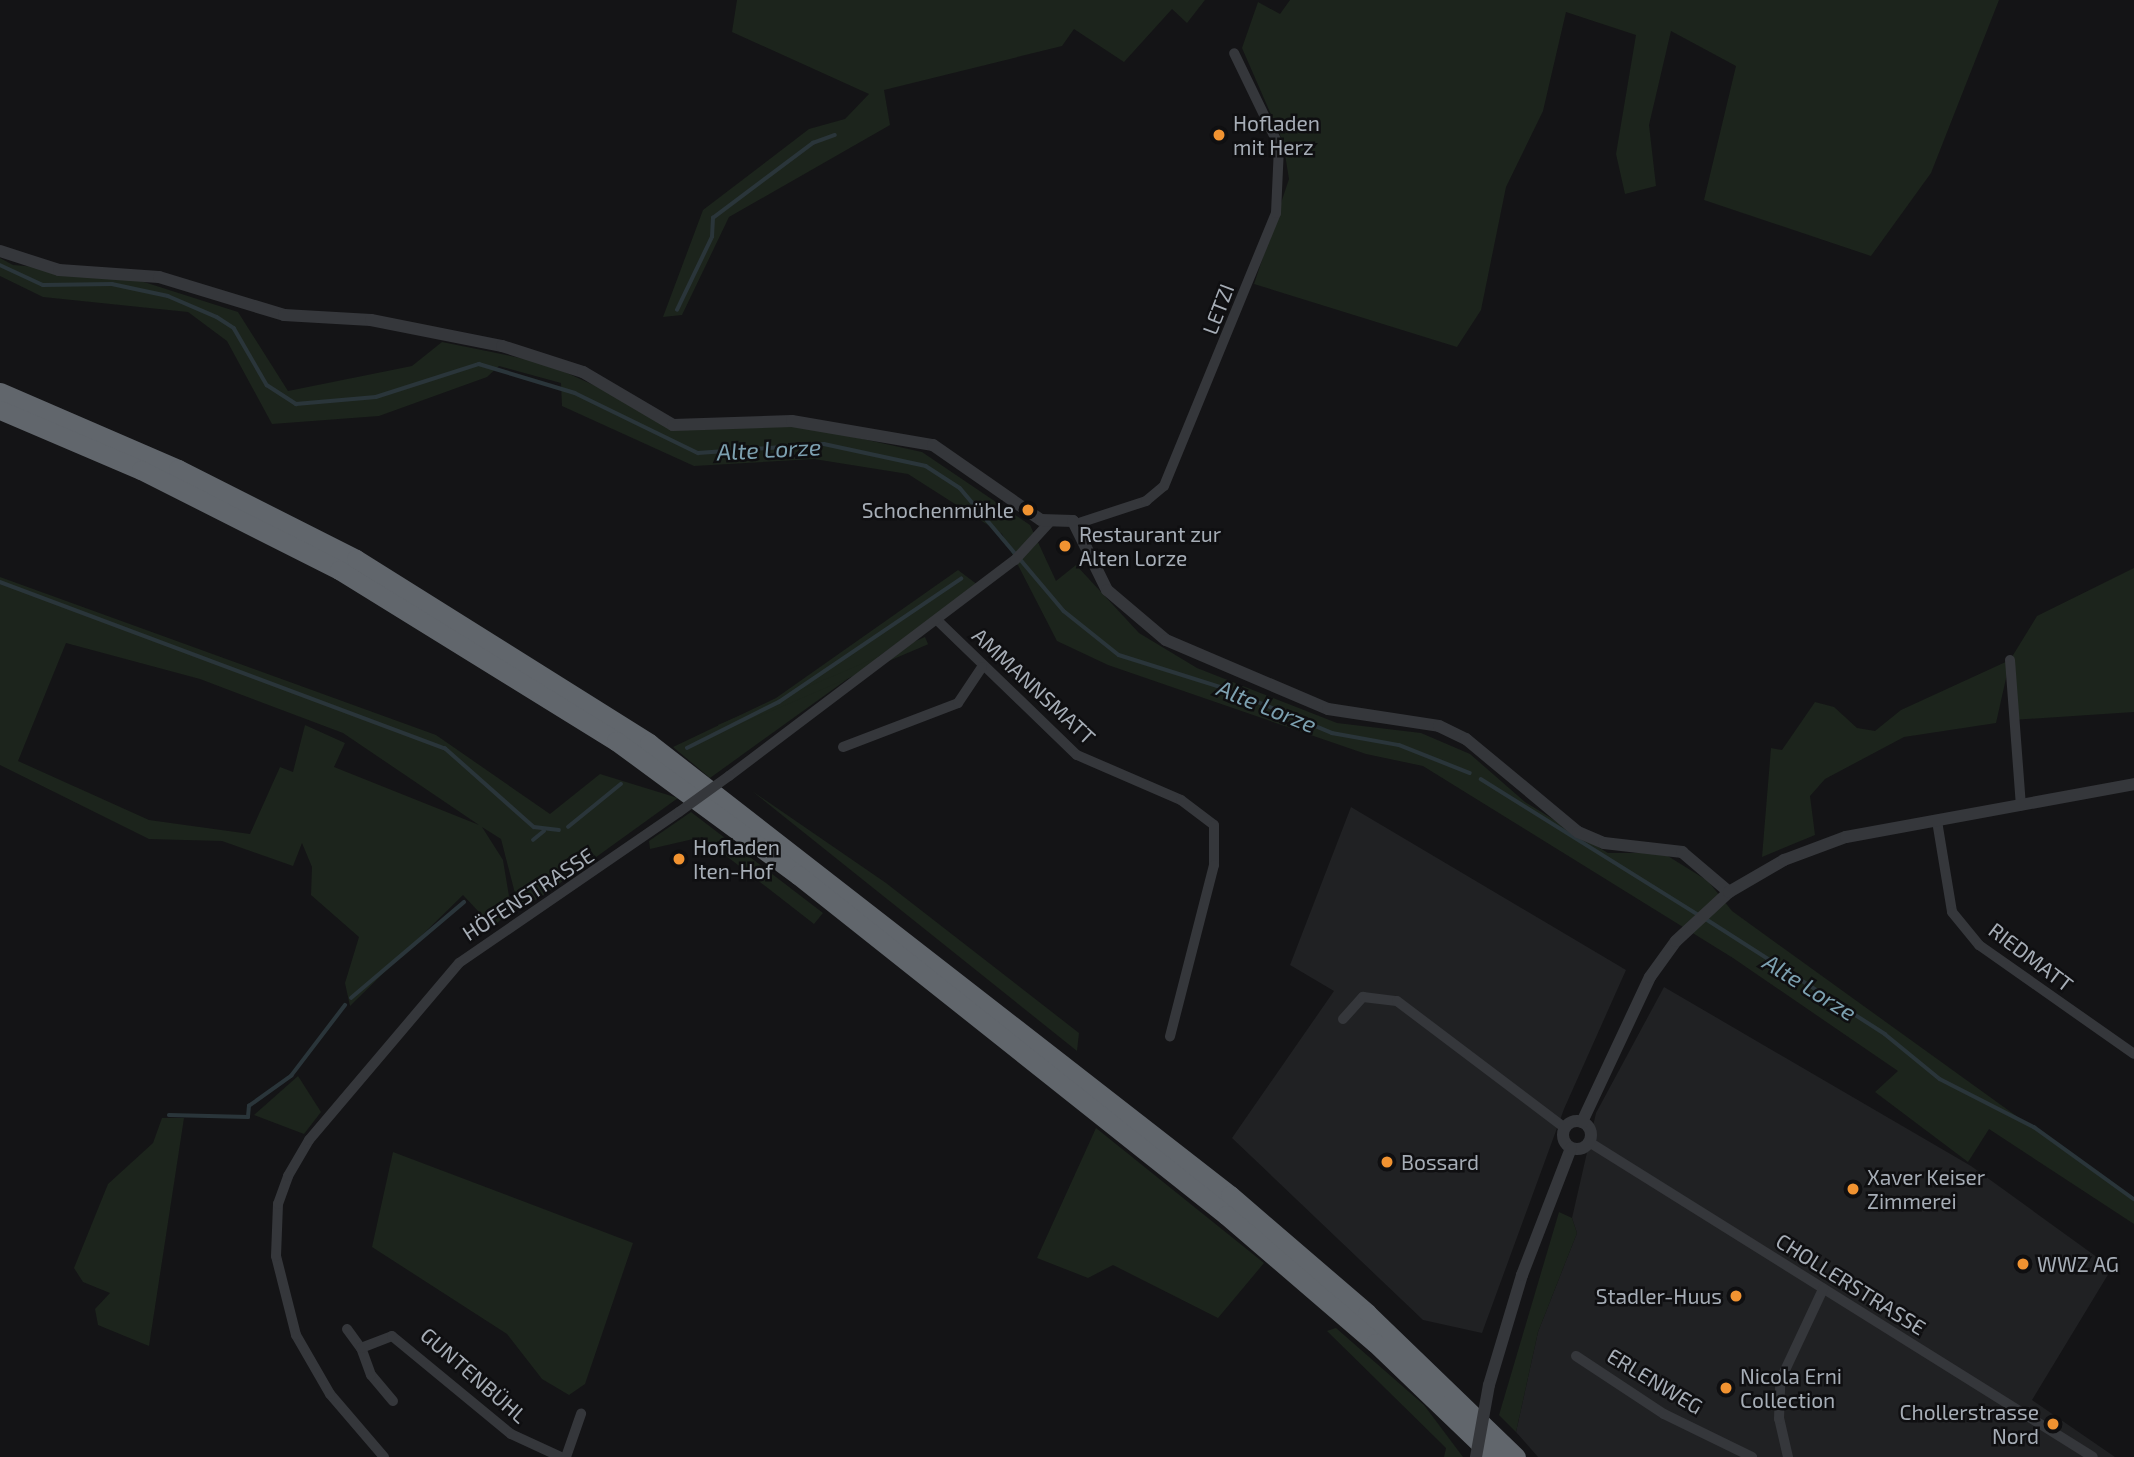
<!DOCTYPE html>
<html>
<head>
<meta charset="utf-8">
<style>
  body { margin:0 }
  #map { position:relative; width:2134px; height:1457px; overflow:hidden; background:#141416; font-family:"Exo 2",sans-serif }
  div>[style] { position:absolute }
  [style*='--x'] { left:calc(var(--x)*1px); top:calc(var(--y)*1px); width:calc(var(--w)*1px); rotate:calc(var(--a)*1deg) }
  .built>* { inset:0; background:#202123 }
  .green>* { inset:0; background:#1c241c; transform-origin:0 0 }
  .stream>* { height:3.5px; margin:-1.75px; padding:0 1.75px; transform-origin:1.75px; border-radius:1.75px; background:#2a353a }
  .minor>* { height:10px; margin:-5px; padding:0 5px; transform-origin:5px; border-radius:5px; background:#35373b }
  .tertiary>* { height:12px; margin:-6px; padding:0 6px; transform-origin:6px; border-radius:6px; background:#35373b }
  .tertiary>.ring { margin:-6px; padding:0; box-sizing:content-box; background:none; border:12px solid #35373b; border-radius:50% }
  .motorway>* { height:19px; margin:-9.5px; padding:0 9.5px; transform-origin:9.5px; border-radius:9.5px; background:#61666c }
  .minor-bridge>* { height:10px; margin:-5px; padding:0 5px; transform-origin:5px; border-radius:5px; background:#35373b }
  .tertiary-bridge>* { height:12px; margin:-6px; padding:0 6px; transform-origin:6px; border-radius:6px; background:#35373b }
  .dots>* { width:19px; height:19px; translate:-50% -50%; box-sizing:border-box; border:4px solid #0f0f11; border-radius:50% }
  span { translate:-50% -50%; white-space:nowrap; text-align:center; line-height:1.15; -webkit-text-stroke:5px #0f0f11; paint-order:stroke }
  .poi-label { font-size:21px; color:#a6adb6 }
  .left { translate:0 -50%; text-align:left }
  .right { translate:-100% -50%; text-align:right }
  .street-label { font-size:21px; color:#a6adb6 }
  .water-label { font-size:23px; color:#7da1b1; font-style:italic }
</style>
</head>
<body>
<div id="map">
  <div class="built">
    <div style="clip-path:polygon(1351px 807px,1626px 970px,1564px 1109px,1482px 1333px,1423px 1320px,1232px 1138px,1334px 991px,1290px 965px)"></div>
    <div style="clip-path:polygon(1664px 987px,1971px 1166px,2112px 1268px,2032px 1400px,2115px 1457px,1538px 1457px,1516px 1432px,1538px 1332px,1577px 1233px,1572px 1218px,1596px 1113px)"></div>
  </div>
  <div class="green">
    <div style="clip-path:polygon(737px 0,1205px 0,1187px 23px,1172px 9px,1124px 62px,1074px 29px,1062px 46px,884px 90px,890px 125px,729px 217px,682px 315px,663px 317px,703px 210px,809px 129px,845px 119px,869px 94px,732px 32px)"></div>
    <div style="clip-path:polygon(1290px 0,1999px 0,1931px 173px,1871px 256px,1704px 200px,1736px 66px,1671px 31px,1649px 125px,1656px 186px,1625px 194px,1616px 154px,1636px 35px,1566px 12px,1543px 111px,1506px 187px,1481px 310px,1457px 347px,1254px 284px,1289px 179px,1283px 142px,1242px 48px,1258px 2px,1280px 14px)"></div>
    <div style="clip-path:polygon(0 258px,13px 265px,119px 274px,238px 312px,288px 391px,412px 366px,442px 342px,545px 363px,631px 402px,671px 430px,804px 426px,922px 452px,1030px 525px,1056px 581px,1076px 565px,1139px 633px,1197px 668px,1337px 723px,1421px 733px,1470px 754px,1525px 802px,1608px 853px,1663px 853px,1708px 881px,1732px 911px,2134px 1201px,2134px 1224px,1989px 1129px,1968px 1162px,1875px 1092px,1898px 1071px,1733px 958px,1423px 766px,1366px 754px,1108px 665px,1057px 641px,1002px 534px,908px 474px,814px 459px,694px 466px,562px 406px,561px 383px,499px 366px,487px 377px,379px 416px,272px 424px,227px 341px,188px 312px,43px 297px,0 276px)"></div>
    <div style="clip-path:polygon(2134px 568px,2134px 712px,2011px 720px,2009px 665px,1996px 723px,1904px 737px,1825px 779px,1810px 796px,1815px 835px,1762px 857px,1771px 748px,1782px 750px,1815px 702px,1834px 707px,1857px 728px,1875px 731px,1901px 710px,2010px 660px,2037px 616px)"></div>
    <div style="clip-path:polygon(958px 570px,978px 585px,710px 778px,673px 747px,776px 698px)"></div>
    <div style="clip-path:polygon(evenodd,0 577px,436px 735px,550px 814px,600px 774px,678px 798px,538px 899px,518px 905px,501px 839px,482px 827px,503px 860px,509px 896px,505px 916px,493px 927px,463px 895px,350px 1006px,345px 983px,359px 937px,311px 895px,312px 867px,302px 843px,293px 866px,222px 841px,149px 839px,0 765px,0 577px,66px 643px,200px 679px,343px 733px,479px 825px,334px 767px,345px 743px,305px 725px,293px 772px,280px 767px,250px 834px,149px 820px,18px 761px,66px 643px)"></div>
    <div style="left:925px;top:637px;width:8px;height:225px;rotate:67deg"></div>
    <div style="clip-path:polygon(752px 791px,886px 883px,1079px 1033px,1077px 1051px)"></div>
    <div style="clip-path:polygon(691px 812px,823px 913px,814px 924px,702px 837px,650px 849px,649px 841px)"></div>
    <div style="clip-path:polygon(298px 1076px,321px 1112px,304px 1134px,254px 1115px)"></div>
    <div style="clip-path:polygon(162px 1118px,184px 1118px,149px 1346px,98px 1325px,95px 1309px,110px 1293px,83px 1282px,74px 1268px,108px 1184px,153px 1143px)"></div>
    <div style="clip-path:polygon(1096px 1128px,1264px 1263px,1218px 1318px,1113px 1265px,1088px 1278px,1037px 1258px)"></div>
    <div style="clip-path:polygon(393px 1152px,633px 1243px,585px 1384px,569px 1395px,542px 1379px,507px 1334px,372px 1247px)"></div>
    <div style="clip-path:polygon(1559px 1212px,1572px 1218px,1577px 1233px,1538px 1332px,1516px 1432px,1499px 1415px)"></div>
    <div style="clip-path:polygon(1336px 1328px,1424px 1405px,1463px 1457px,1444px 1457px,1446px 1448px,1327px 1331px)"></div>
  </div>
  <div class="stream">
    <div style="--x:0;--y:265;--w:47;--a:24.9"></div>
    <div style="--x:43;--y:285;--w:69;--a:-0.8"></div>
    <div style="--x:112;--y:284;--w:57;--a:12.1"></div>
    <div style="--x:168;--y:296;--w:53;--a:23.2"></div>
    <div style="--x:217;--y:317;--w:20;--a:33"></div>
    <div style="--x:234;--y:328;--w:66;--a:59.9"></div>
    <div style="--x:267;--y:385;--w:35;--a:33"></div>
    <div style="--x:296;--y:404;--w:80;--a:-5"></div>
    <div style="--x:376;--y:397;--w:108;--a:-17.8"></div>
    <div style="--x:479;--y:364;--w:100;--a:16.8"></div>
    <div style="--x:575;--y:393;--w:137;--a:26"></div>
    <div style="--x:698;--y:453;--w:126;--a:-4.1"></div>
    <div style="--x:824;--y:444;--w:104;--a:12.2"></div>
    <div style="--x:926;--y:466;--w:40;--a:32.9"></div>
    <div style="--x:960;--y:488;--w:161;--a:49.8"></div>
    <div style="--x:1064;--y:611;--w:70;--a:38.7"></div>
    <div style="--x:1119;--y:655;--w:113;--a:17.5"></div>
    <div style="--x:1227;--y:689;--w:114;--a:22.7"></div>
    <div style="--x:1332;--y:733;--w:68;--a:10.2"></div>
    <div style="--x:1399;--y:745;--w:76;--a:21.5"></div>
    <div style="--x:677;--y:310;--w:81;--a:-64.4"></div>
    <div style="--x:712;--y:237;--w:19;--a:-87"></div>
    <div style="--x:713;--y:218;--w:125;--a:-36.9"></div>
    <div style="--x:813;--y:143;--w:23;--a:-20"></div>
    <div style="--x:0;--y:582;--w:475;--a:20.5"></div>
    <div style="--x:445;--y:748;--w:119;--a:41.6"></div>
    <div style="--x:534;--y:827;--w:25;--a:7"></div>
    <div style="--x:687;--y:748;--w:103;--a:-26.6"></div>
    <div style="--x:779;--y:702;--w:220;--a:-34.1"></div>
    <div style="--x:1481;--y:779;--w:257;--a:32"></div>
    <div style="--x:568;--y:827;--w:68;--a:-39.1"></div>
    <div style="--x:533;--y:840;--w:14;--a:-39"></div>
    <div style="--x:1706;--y:919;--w:213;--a:32.7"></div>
    <div style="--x:1885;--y:1034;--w:71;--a:39.3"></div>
    <div style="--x:1940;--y:1079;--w:106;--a:27.1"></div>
    <div style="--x:2034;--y:1127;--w:123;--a:35.8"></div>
    <div style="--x:351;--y:998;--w:148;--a:-40.3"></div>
    <div style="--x:169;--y:1115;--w:79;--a:1.5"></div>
    <div style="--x:248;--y:1117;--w:11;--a:-85"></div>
    <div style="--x:249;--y:1106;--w:52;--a:-35.5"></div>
    <div style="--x:291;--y:1076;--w:89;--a:-52.7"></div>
  </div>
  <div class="minor">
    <div style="--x:1076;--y:524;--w:74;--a:-18.2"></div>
    <div style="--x:1146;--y:501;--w:23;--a:-40"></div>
    <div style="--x:1164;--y:486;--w:295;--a:-67.7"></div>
    <div style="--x:1276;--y:213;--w:67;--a:-87.4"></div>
    <div style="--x:1279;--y:146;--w:103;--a:-115.8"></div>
    <div style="--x:938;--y:621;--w:193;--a:44"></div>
    <div style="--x:1077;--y:755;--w:113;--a:23.4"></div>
    <div style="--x:1181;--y:800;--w:41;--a:37.1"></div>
    <div style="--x:1214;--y:825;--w:40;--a:90"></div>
    <div style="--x:1214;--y:865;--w:177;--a:104.4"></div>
    <div style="--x:2010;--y:660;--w:146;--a:85.7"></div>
    <div style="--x:843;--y:747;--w:123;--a:-20.9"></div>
    <div style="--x:958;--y:703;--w:43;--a:-56.3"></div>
    <div style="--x:729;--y:776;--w:358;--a:-37.1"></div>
    <div style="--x:1015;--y:560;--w:50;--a:-47.4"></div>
    <div style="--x:1937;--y:821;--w:92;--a:80.6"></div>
    <div style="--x:1952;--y:912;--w:43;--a:50.7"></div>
    <div style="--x:1979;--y:945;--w:189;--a:35.1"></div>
    <div style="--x:1343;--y:1019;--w:30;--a:-48"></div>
    <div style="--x:1363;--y:997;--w:34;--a:7"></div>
    <div style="--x:1397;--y:1001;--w:211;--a:37.1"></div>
    <div style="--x:1589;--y:1142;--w:594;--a:32.01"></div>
    <div style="--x:347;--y:1329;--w:24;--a:54"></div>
    <div style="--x:1576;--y:1356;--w:105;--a:33.4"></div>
    <div style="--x:1664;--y:1414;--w:98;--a:26"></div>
    <div style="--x:393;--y:1401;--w:34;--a:-130"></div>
    <div style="--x:371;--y:1375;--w:29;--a:-110"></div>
    <div style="--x:361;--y:1348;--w:33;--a:-21"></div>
    <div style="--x:392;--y:1336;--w:154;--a:39.5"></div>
    <div style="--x:511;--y:1434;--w:55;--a:24.7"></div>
    <div style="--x:384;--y:1457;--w:83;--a:-130.6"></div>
    <div style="--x:330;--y:1394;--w:68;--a:-120"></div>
    <div style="--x:296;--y:1335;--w:81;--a:-104.2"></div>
    <div style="--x:276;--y:1256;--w:52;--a:-87.8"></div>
    <div style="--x:278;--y:1204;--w:30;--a:-70"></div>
    <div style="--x:288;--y:1176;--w:42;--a:-59.7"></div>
    <div style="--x:309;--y:1140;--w:232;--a:-49.7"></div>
    <div style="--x:459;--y:963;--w:267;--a:-34.5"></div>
    <div style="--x:566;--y:1457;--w:46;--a:-70.8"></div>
    <div style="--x:1788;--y:1457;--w:39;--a:-103"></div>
    <div style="--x:1779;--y:1419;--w:38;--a:-88"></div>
    <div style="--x:1780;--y:1381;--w:102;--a:-64.9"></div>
  </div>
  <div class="tertiary">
    <div style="--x:0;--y:251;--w:62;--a:17.9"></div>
    <div style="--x:59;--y:270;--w:100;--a:4"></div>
    <div style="--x:159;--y:277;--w:131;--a:16.9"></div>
    <div style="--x:284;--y:315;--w:87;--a:3.3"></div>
    <div style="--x:371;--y:320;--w:134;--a:11.2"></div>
    <div style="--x:502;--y:346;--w:85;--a:17.8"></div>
    <div style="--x:583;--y:372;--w:104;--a:30.5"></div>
    <div style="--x:673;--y:425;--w:119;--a:-1.9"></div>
    <div style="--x:792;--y:421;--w:143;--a:9.7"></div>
    <div style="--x:933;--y:445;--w:131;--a:34.8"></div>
    <div style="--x:1041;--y:520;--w:32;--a:2"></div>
    <div style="--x:1073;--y:521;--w:77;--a:63.8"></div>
    <div style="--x:1107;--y:590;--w:77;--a:40.3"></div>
    <div style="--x:1166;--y:640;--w:176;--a:23.1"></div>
    <div style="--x:1328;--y:709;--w:112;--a:8.7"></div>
    <div style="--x:1439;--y:726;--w:30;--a:26"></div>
    <div style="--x:1466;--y:739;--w:146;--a:39.7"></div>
    <div style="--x:1578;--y:832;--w:28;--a:23"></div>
    <div style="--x:1604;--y:843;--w:79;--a:6.6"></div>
    <div style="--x:1682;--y:852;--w:62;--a:40.4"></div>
    <div class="ring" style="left:1563px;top:1121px;width:16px;height:16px"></div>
    <div style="--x:1582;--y:1122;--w:160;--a:-64.9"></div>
    <div style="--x:1650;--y:977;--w:44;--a:-54.2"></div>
    <div style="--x:1676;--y:941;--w:72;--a:-42.8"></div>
    <div style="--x:1729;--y:892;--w:64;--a:-30.2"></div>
    <div style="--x:1784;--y:860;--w:66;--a:-20.4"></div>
    <div style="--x:1846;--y:837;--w:293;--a:-10.4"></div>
    <div style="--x:1489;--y:1385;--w:115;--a:-73.3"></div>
    <div style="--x:1522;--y:1275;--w:136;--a:-68.9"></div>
  </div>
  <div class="motorway">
    <div style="--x:0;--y:392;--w:194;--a:23.4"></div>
    <div style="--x:178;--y:469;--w:199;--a:26.8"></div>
    <div style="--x:356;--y:559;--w:346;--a:32.1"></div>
    <div style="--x:649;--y:743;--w:736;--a:37.88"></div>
    <div style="--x:1230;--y:1195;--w:181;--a:40.7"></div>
    <div style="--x:1367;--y:1313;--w:207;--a:44"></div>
    <div style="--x:0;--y:410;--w:153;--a:23.1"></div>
    <div style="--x:141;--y:470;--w:222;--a:26.8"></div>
    <div style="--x:339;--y:570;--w:326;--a:31.7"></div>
    <div style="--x:616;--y:741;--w:226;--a:36.4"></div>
    <div style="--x:798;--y:875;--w:547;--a:38.46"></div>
    <div style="--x:1226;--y:1215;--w:196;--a:40.7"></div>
    <div style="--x:1375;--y:1343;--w:165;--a:43.8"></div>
  </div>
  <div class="minor-bridge">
    <div style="--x:679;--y:812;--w:62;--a:-35.8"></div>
  </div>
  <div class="tertiary-bridge">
    <div style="--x:1476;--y:1457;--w:73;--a:-79.8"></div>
  </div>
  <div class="dots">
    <div style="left:1219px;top:135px;background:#f19331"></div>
    <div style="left:1028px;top:510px;background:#f19331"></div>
    <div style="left:1065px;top:546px;background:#f19331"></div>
    <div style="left:679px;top:859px;background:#f19331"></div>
    <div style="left:1387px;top:1162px;background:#f19331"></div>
    <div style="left:1853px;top:1189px;background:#f19331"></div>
    <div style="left:2023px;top:1264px;background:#f19331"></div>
    <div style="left:1736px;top:1296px;background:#f19331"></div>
    <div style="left:1726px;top:1388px;background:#f19331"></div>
    <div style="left:2053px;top:1424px;background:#f19331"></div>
  </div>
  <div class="poi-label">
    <span class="left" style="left:1233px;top:135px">Hofladen<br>mit Herz</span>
    <span class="right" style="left:1014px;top:510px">Schochenmühle</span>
    <span class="left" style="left:1079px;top:546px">Restaurant zur<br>Alten Lorze</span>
    <span class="left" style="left:693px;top:859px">Hofladen<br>Iten-Hof</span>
    <span class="left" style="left:1401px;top:1162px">Bossard</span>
    <span class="left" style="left:1867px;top:1189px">Xaver Keiser<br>Zimmerei</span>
    <span class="left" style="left:2037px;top:1264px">WWZ AG</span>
    <span class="right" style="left:1722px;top:1296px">Stadler-Huus</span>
    <span class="left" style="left:1740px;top:1388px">Nicola Erni<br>Collection</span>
    <span class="right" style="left:2039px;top:1424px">Chollerstrasse<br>Nord</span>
  </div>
  <div class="street-label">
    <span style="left:1218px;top:309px;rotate:-69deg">LETZI</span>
    <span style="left:1034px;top:686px;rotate:43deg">AMMANNSMATT</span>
    <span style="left:528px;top:894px;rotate:-33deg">HÖFENSTRASSE</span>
    <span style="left:2031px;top:957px;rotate:37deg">RIEDMATT</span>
    <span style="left:1851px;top:1284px;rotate:32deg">CHOLLERSTRASSE</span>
    <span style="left:474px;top:1375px;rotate:41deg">GUNTENBÜHL</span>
    <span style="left:1655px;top:1381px;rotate:31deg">ERLENWEG</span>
  </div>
  <div class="water-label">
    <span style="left:769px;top:449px;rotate:-3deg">Alte Lorze</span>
    <span style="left:1267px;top:706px;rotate:22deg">Alte Lorze</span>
    <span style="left:1810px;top:987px;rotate:32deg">Alte Lorze</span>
  </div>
</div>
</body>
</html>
